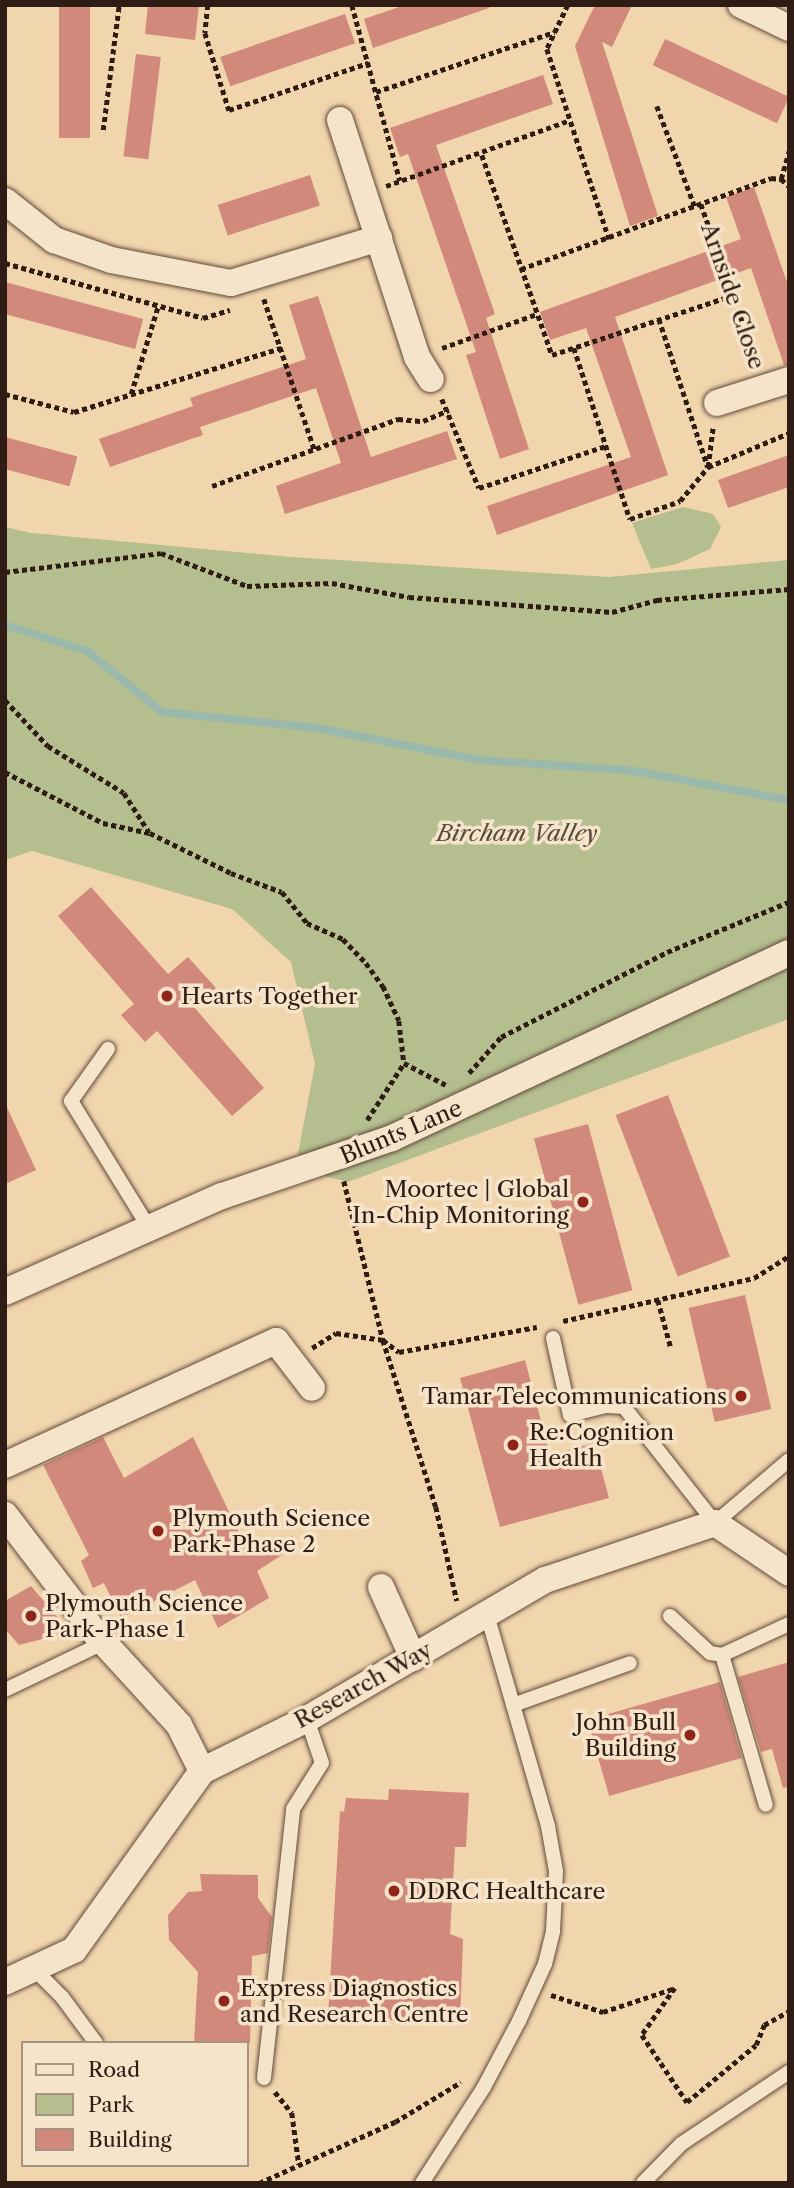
<!DOCTYPE html>
<html>
<head>
<meta charset="utf-8">
<style>
  body { margin:0 }
  #map { position:relative; width:794px; height:2188px; overflow:hidden; background:#f1d5ad; font-family:"Libre Caslon Text",serif }
  div>[style] { position:absolute }
  [style*='--x'] { left:calc(var(--x)*1px); top:calc(var(--y)*1px); width:calc(var(--w)*1px); rotate:calc(var(--a)*1deg) }
  .green>* { inset:0; background:#b4be8f }
  .stream>* { height:8px; margin:-4px; padding:0 4px; transform-origin:4px; border-radius:4px; background:#9bb8ad }
  .building>* { inset:0; background:#d1897b; transform-origin:0 0 }
  .path>* { height:4.5px; margin-top:-2.25px; transform-origin:0; background:repeating-linear-gradient(90deg,#2f1c15 0 5px,transparent 0 8.5px) }
  .roads { filter:drop-shadow(0 0 2px #604a3b) drop-shadow(0 0 2px #604a3b) }
  .service>* { height:14px; margin:-7px; padding:0 7px; transform-origin:7px; border-radius:7px; background:#f6e4ca }
  .minor>* { height:26px; margin:-13px; padding:0 13px; transform-origin:13px; border-radius:13px; background:#f6e4ca }
  .dots>* { width:19px; height:19px; translate:-50% -50%; box-sizing:border-box; border:4px solid #f6e4ca; border-radius:50% }
  span { translate:-50% -50%; white-space:nowrap; text-align:center; line-height:1.15; -webkit-text-stroke:7px #f6e4ca; paint-order:stroke }
  .street-label { font-size:23px; color:#2f1c15 }
  .park-label { font-size:23px; color:#574d3a; font-style:italic }
  .poi-label { font-size:23px; color:#2f1c15 }
  .left { translate:0 -50%; text-align:left }
  .right { translate:-100% -50%; text-align:right }
  .frame { position:absolute; inset:0; border:7px solid #2f1c15; pointer-events:none }
  .legend { position:absolute; left:21px; top:2041px; width:228px; height:126px; box-sizing:border-box; background:#f6e4ca; border:2px solid #a69482; margin:0; padding:9px 12px; list-style:none; font-size:21px; color:#2f1c15 }
  .legend li { display:flex; align-items:center; gap:14px; height:35px }
  .legend b { width:35px; border:2px solid #a69482 }
</style>
</head>
<body>
<div id="map">
  <div class="green">
    <div style="clip-path:polygon(683px 507px,713px 514px,721px 527px,710px 549px,677px 564px,651px 569px,632px 523px)"></div>
    <div style="clip-path:polygon(5px 527px,31px 533px,291px 557px,609px 577px,789px 560px,789px 1019px,348px 1182px,295px 1169px,315px 1064px,291px 962px,232px 909px,32px 851px,5px 860px)"></div>
  </div>
  <div class="stream">
    <div style="--x:5;--y:625;--w:86;--a:17.6"></div>
    <div style="--x:87;--y:651;--w:97;--a:39.1"></div>
    <div style="--x:162;--y:712;--w:156;--a:5.9"></div>
    <div style="--x:317;--y:728;--w:165;--a:11.2"></div>
    <div style="--x:479;--y:760;--w:156;--a:4"></div>
    <div style="--x:635;--y:771;--w:157;--a:10.7"></div>
  </div>
  <div class="building">
    <div style="left:59px;top:5px;width:31px;height:133px"></div>
    <div style="clip-path:polygon(148px 5px,199px 5px,195px 40px,145px 34px)"></div>
    <div style="clip-path:polygon(405px 5px,488px 5px,489px 8px,373px 48px,364px 19px)"></div>
    <div style="clip-path:polygon(595px 5px,632px 5px,612px 47px,602px 42px,658px 216px,630px 226px,575px 46px)"></div>
    <div style="left:345px;top:14px;width:31px;height:132px;rotate:71deg"></div>
    <div style="left:665px;top:39px;width:137px;height:29px;rotate:25deg"></div>
    <div style="left:136px;top:54px;width:25px;height:103px;rotate:7deg"></div>
    <div style="clip-path:polygon(543px 75px,553px 104px,436px 145px,495px 314px,486px 318px,529px 449px,500px 459px,466px 355px,476px 352px,408px 154px,400px 157px,390px 128px)"></div>
    <div style="left:310px;top:175px;width:32px;height:97px;rotate:72deg"></div>
    <div style="clip-path:polygon(754px 187px,789px 288px,789px 365px,784px 365px,751px 268px,615px 317px,668px 475px,497px 535px,487px 506px,631px 457px,586px 328px,550px 340px,540px 312px,741px 239px,726px 197px)"></div>
    <div style="left:5px;top:282px;width:143px;height:31px;rotate:15deg"></div>
    <div style="clip-path:polygon(318px 296px,371px 457px,447px 431px,457px 459px,285px 514px,276px 486px,341px 463px,316px 388px,200px 427px,203px 435px,110px 467px,99px 439px,193px 406px,190px 398px,306px 359px,289px 305px)"></div>
    <div style="left:5px;top:437px;width:75px;height:31px;rotate:15deg"></div>
    <div style="clip-path:polygon(789px 455px,789px 487px,728px 508px,718px 480px)"></div>
    <div style="clip-path:polygon(91px 887px,168px 974px,188px 957px,216px 988px,194px 1007px,264px 1088px,232px 1116px,157px 1031px,145px 1042px,121px 1015px,134px 1004px,58px 916px)"></div>
    <div style="left:668px;top:1095px;width:173px;height:56px;rotate:69deg"></div>
    <div style="clip-path:polygon(5px 1103px,36px 1170px,5px 1184px)"></div>
    <div style="left:588px;top:1124px;width:172px;height:56px;rotate:75deg"></div>
    <div style="left:745px;top:1295px;width:117px;height:58px;rotate:77deg"></div>
    <div style="clip-path:polygon(525px 1360px,550px 1455px,594px 1443px,609px 1498px,500px 1527px,460px 1378px)"></div>
    <div style="clip-path:polygon(103px 1437px,124px 1478px,193px 1437px,249px 1553px,292px 1536px,297px 1545px,257px 1571px,269px 1598px,218px 1628px,195px 1580px,121px 1618px,104px 1583px,93px 1588px,81px 1561px,89px 1555px,43px 1465px)"></div>
    <div style="clip-path:polygon(31px 1586px,70px 1632px,19px 1645px,5px 1629px,5px 1601px)"></div>
    <div style="clip-path:polygon(789px 1662px,789px 1787px,783px 1788px,772px 1749px,761px 1752px,738px 1677px)"></div>
    <div style="left:720px;top:1682px;width:79px;height:138px;rotate:74deg"></div>
    <div style="clip-path:polygon(389px 1789px,469px 1793px,466px 1847px,455px 1847px,450px 1934px,463px 1939px,460px 2024px,328px 2017px,340px 1811px,344px 1812px,346px 1798px,388px 1800px)"></div>
    <div style="clip-path:polygon(200px 1874px,258px 1875px,258px 1898px,272px 1917px,268px 1953px,252px 1956px,250px 2043px,194px 2043px,198px 1972px,169px 1940px,168px 1915px,188px 1892px,202px 1891px)"></div>
  </div>
  <div class="path">
    <div style="--x:208;--y:5;--w:28;--a:96"></div>
    <div style="--x:205;--y:33;--w:81;--a:72.7"></div>
    <div style="--x:229;--y:110;--w:147;--a:-18.7"></div>
    <div style="--x:352;--y:5;--w:182;--a:74.7"></div>
    <div style="--x:568;--y:5;--w:49;--a:115.5"></div>
    <div style="--x:547;--y:49;--w:200;--a:71.9"></div>
    <div style="--x:376;--y:92;--w:188;--a:-18.6"></div>
    <div style="--x:657;--y:106;--w:108;--a:69.4"></div>
    <div style="--x:103;--y:130;--w:126;--a:-82.7"></div>
    <div style="--x:482;--y:155;--w:212;--a:70.7"></div>
    <div style="--x:552;--y:355;--w:191;--a:-18.3"></div>
    <div style="--x:781;--y:179;--w:29;--a:-74"></div>
    <div style="--x:781;--y:179;--w:11;--a:41"></div>
    <div style="--x:386;--y:186;--w:195;--a:-19.7"></div>
    <div style="--x:701;--y:204;--w:169;--a:70.6"></div>
    <div style="--x:5;--y:263;--w:205;--a:15.5"></div>
    <div style="--x:203;--y:318;--w:28;--a:-17"></div>
    <div style="--x:521;--y:269;--w:266;--a:-20"></div>
    <div style="--x:771;--y:178;--w:10;--a:6"></div>
    <div style="--x:264;--y:299;--w:160;--a:71.5"></div>
    <div style="--x:659;--y:319;--w:156;--a:71.7"></div>
    <div style="--x:708;--y:467;--w:88;--a:-22.8"></div>
    <div style="--x:442;--y:348;--w:101;--a:-19.7"></div>
    <div style="--x:574;--y:348;--w:180;--a:71.9"></div>
    <div style="--x:630;--y:519;--w:53;--a:-19.8"></div>
    <div style="--x:680;--y:501;--w:44;--a:-50.5"></div>
    <div style="--x:708;--y:467;--w:39;--a:-83"></div>
    <div style="--x:5;--y:394;--w:71;--a:14.6"></div>
    <div style="--x:74;--y:412;--w:217;--a:-17.2"></div>
    <div style="--x:131;--y:394;--w:92;--a:-72.9"></div>
    <div style="--x:442;--y:399;--w:96;--a:67.4"></div>
    <div style="--x:479;--y:488;--w:134;--a:-18.3"></div>
    <div style="--x:212;--y:486;--w:198;--a:-19.8"></div>
    <div style="--x:398;--y:419;--w:25;--a:5"></div>
    <div style="--x:423;--y:421;--w:28;--a:-23"></div>
    <div style="--x:5;--y:572;--w:157;--a:-6.9"></div>
    <div style="--x:161;--y:553;--w:92;--a:21"></div>
    <div style="--x:247;--y:586;--w:85;--a:-2"></div>
    <div style="--x:332;--y:583;--w:78;--a:10.3"></div>
    <div style="--x:409;--y:597;--w:204;--a:4.2"></div>
    <div style="--x:612;--y:612;--w:47;--a:-14.9"></div>
    <div style="--x:657;--y:600;--w:132;--a:-4.8"></div>
    <div style="--x:5;--y:700;--w:63;--a:46.9"></div>
    <div style="--x:48;--y:746;--w:89;--a:31.7"></div>
    <div style="--x:124;--y:793;--w:46;--a:57.3"></div>
    <div style="--x:5;--y:772;--w:110;--a:27.5"></div>
    <div style="--x:103;--y:823;--w:48;--a:12"></div>
    <div style="--x:150;--y:833;--w:90;--a:26.3"></div>
    <div style="--x:231;--y:873;--w:54;--a:20.4"></div>
    <div style="--x:282;--y:892;--w:40;--a:51"></div>
    <div style="--x:307;--y:923;--w:39;--a:24"></div>
    <div style="--x:343;--y:939;--w:33;--a:46"></div>
    <div style="--x:366;--y:963;--w:29;--a:54"></div>
    <div style="--x:383;--y:986;--w:38;--a:65"></div>
    <div style="--x:399;--y:1021;--w:42;--a:83.2"></div>
    <div style="--x:404;--y:1063;--w:47;--a:27.6"></div>
    <div style="--x:469;--y:1073;--w:48;--a:-48.4"></div>
    <div style="--x:501;--y:1037;--w:186;--a:-27.1"></div>
    <div style="--x:667;--y:952;--w:132;--a:-22.3"></div>
    <div style="--x:367;--y:1120;--w:68;--a:-57"></div>
    <div style="--x:344;--y:1181;--w:164;--a:76.2"></div>
    <div style="--x:383;--y:1340;--w:175;--a:72.4"></div>
    <div style="--x:436;--y:1507;--w:96;--a:77.4"></div>
    <div style="--x:658;--y:1300;--w:50;--a:74.8"></div>
    <div style="--x:563;--y:1321;--w:196;--a:-12.7"></div>
    <div style="--x:754;--y:1278;--w:41;--a:-32.2"></div>
    <div style="--x:312;--y:1348;--w:28;--a:-32"></div>
    <div style="--x:336;--y:1333;--w:48;--a:8.5"></div>
    <div style="--x:383;--y:1340;--w:20;--a:37"></div>
    <div style="--x:399;--y:1352;--w:140;--a:-10.3"></div>
    <div style="--x:551;--y:1995;--w:55;--a:18.1"></div>
    <div style="--x:603;--y:2012;--w:76;--a:-18.4"></div>
    <div style="--x:675;--y:1988;--w:57;--a:125.1"></div>
    <div style="--x:642;--y:2035;--w:81;--a:56.1"></div>
    <div style="--x:687;--y:2102;--w:89;--a:-39.6"></div>
    <div style="--x:756;--y:2045;--w:22;--a:-68"></div>
    <div style="--x:764;--y:2025;--w:29;--a:-29"></div>
    <div style="--x:275;--y:2092;--w:27;--a:51"></div>
    <div style="--x:292;--y:2113;--w:52;--a:82.3"></div>
    <div style="--x:259;--y:2183;--w:149;--a:-24.2"></div>
    <div style="--x:395;--y:2122;--w:77;--a:-31.2"></div>
  </div>
  <div class="roads">
    <div class="service">
      <div style="--x:108;--y:1049;--w:64;--a:125.4"></div>
      <div style="--x:71;--y:1101;--w:149;--a:58.4"></div>
      <div style="--x:553;--y:1338;--w:79;--a:77.6"></div>
      <div style="--x:570;--y:1415;--w:38;--a:-14"></div>
      <div style="--x:607;--y:1406;--w:17;--a:3"></div>
      <div style="--x:624;--y:1407;--w:147;--a:51.9"></div>
      <div style="--x:715;--y:1523;--w:97;--a:-40.4"></div>
      <div style="--x:670;--y:1616;--w:54;--a:42.8"></div>
      <div style="--x:710;--y:1653;--w:12;--a:9"></div>
      <div style="--x:722;--y:1655;--w:74;--a:-24.8"></div>
      <div style="--x:722;--y:1655;--w:156;--a:73.7"></div>
      <div style="--x:5;--y:1690;--w:109;--a:-25.6"></div>
      <div style="--x:513;--y:1705;--w:124;--a:-19.7"></div>
      <div style="--x:35;--y:1970;--w:38;--a:45"></div>
      <div style="--x:62;--y:1997;--w:57;--a:53.5"></div>
      <div style="--x:264;--y:2078;--w:271;--a:-83.8"></div>
      <div style="--x:293;--y:1809;--w:54;--a:-57.8"></div>
      <div style="--x:322;--y:1763;--w:46;--a:-108.8"></div>
      <div style="--x:422;--y:2183;--w:114;--a:-57.1"></div>
      <div style="--x:484;--y:2087;--w:75;--a:-62.1"></div>
      <div style="--x:519;--y:2021;--w:63;--a:-65.5"></div>
      <div style="--x:545;--y:1964;--w:34;--a:-76"></div>
      <div style="--x:553;--y:1931;--w:60;--a:-87.1"></div>
      <div style="--x:556;--y:1871;--w:46;--a:-100.1"></div>
      <div style="--x:548;--y:1826;--w:220;--a:-106.1"></div>
      <div style="--x:643;--y:2183;--w:54;--a:-45.7"></div>
      <div style="--x:681;--y:2144;--w:130;--a:-33.7"></div>
    </div>
    <div class="minor">
      <div style="--x:741;--y:5;--w:53;--a:25.6"></div>
      <div style="--x:340;--y:120;--w:249;--a:72"></div>
      <div style="--x:417;--y:357;--w:26;--a:58"></div>
      <div style="--x:5;--y:201;--w:63;--a:38.5"></div>
      <div style="--x:54;--y:240;--w:60;--a:19.3"></div>
      <div style="--x:111;--y:260;--w:122;--a:10.9"></div>
      <div style="--x:231;--y:283;--w:155;--a:-16.9"></div>
      <div style="--x:717;--y:403;--w:76;--a:-17.7"></div>
      <div style="--x:5;--y:1292;--w:237;--a:-23.9"></div>
      <div style="--x:222;--y:1196;--w:180;--a:-18.8"></div>
      <div style="--x:392;--y:1138;--w:438;--a:-25"></div>
      <div style="--x:5;--y:1465;--w:298;--a:-24.6"></div>
      <div style="--x:276;--y:1341;--w:59;--a:52.5"></div>
      <div style="--x:5;--y:1515;--w:150;--a:52.6"></div>
      <div style="--x:96;--y:1634;--w:123;--a:47.6"></div>
      <div style="--x:179;--y:1725;--w:51;--a:63.4"></div>
      <div style="--x:381;--y:1587;--w:78;--a:65.7"></div>
      <div style="--x:5;--y:1982;--w:76;--a:-24.9"></div>
      <div style="--x:74;--y:1950;--w:220;--a:-54.4"></div>
      <div style="--x:202;--y:1771;--w:117;--a:-26.3"></div>
      <div style="--x:307;--y:1719;--w:276;--a:-30.3"></div>
      <div style="--x:545;--y:1580;--w:179;--a:-18.5"></div>
      <div style="--x:715;--y:1523;--w:89;--a:34"></div>
    </div>
  </div>
  <div class="dots">
    <div style="left:167px;top:996px;background:#8f2418"></div>
    <div style="left:583px;top:1202px;background:#8f2418"></div>
    <div style="left:741px;top:1396px;background:#8f2418"></div>
    <div style="left:513px;top:1445px;background:#8f2418"></div>
    <div style="left:158px;top:1531px;background:#8f2418"></div>
    <div style="left:31px;top:1616px;background:#8f2418"></div>
    <div style="left:690px;top:1735px;background:#8f2418"></div>
    <div style="left:394px;top:1891px;background:#8f2418"></div>
    <div style="left:224px;top:2001px;background:#8f2418"></div>
  </div>
  <div class="street-label">
    <span style="left:733px;top:296px;rotate:71deg">Arnside Close</span>
    <span style="left:401px;top:1132px;rotate:-23deg">Blunts Lane</span>
    <span style="left:363px;top:1685px;rotate:-29deg">Research Way</span>
  </div>
  <div class="park-label">
    <span style="left:517px;top:833px">Bircham Valley</span>
  </div>
  <div class="poi-label">
    <span class="left" style="left:181px;top:996px">Hearts Together</span>
    <span class="right" style="left:569px;top:1202px">Moortec | Global<br>In-Chip Monitoring</span>
    <span class="right" style="left:727px;top:1396px">Tamar Telecommunications</span>
    <span class="left" style="left:529px;top:1445px">Re:Cognition<br>Health</span>
    <span class="left" style="left:172px;top:1531px">Plymouth Science<br>Park-Phase 2</span>
    <span class="left" style="left:45px;top:1616px">Plymouth Science<br>Park-Phase 1</span>
    <span class="right" style="left:676px;top:1735px">John Bull<br>Building</span>
    <span class="left" style="left:408px;top:1891px">DDRC Healthcare</span>
    <span class="left" style="left:240px;top:2001px">Express Diagnostics<br>and Research Centre</span>
  </div>
  <div class="frame"></div>
  <ul class="legend">
  <li><b style="height:9px;background:#f6e4ca"></b>Road</li>
  <li><b style="height:19px;background:#b4be8f"></b>Park</li>
  <li><b style="height:19px;background:#d1897b"></b>Building</li>
  </ul>
</div>
</body>
</html>
